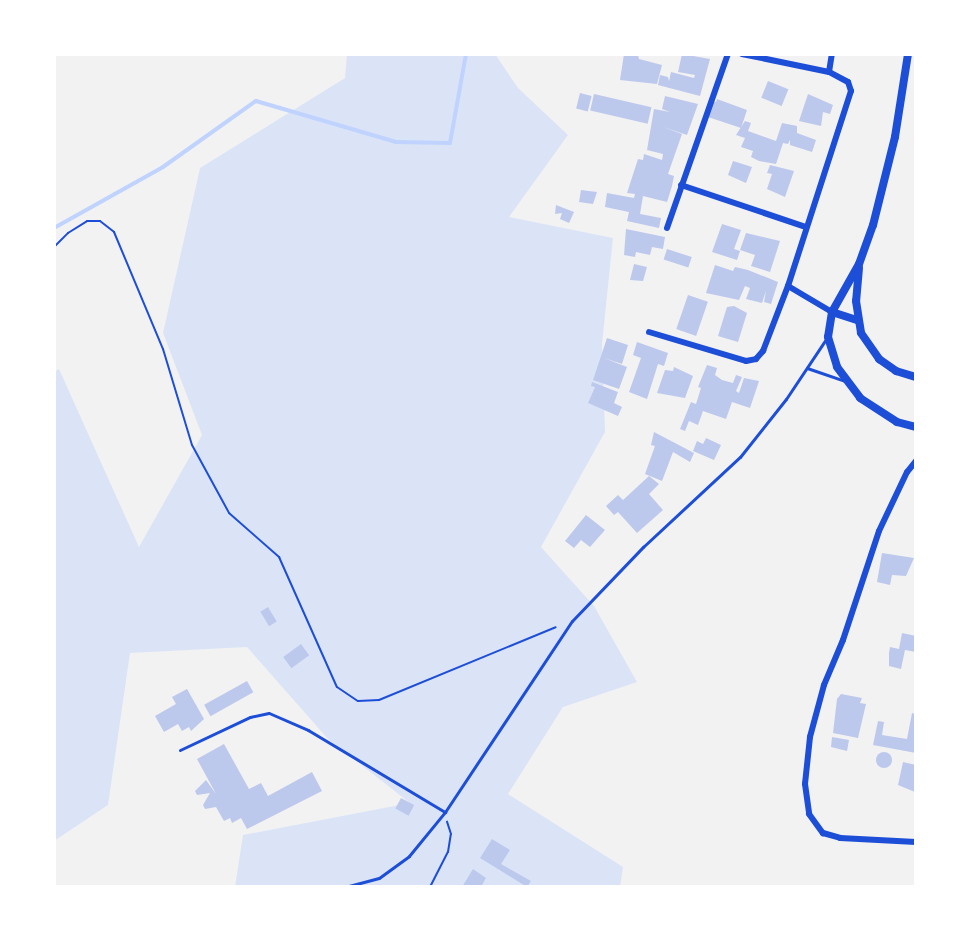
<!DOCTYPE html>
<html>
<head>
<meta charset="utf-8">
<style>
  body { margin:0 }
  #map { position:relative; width:970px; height:941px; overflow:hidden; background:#f2f2f2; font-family:"Titillium Web",sans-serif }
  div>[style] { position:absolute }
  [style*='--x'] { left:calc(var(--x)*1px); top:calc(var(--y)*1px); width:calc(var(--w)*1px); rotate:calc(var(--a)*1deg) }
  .green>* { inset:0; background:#dbe4f7 }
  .stream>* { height:4px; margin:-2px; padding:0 2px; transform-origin:2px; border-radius:2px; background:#bfd3fe }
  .building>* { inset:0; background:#bdc9ec; transform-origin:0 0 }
  .round { border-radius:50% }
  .path>* { height:2px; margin:-1px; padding:0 1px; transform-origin:1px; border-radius:1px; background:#1d4ed8 }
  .service>* { height:3px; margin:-1.5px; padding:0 1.5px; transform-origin:1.5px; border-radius:1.5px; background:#1d4ed8 }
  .minor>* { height:6px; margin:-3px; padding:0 3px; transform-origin:3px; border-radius:3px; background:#1d4ed8 }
  .tertiary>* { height:8px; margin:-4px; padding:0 4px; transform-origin:4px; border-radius:4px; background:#1d4ed8 }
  span { translate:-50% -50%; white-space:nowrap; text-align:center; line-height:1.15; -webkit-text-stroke:6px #fff; paint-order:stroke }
  .frame { position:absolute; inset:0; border:56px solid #fff; pointer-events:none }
</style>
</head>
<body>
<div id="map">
  <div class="green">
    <div style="clip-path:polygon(347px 54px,495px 54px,518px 88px,568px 135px,509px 217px,613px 238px,602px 344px,605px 432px,541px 547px,594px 606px,637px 682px,563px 707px,508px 794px,623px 867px,620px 887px,235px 887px,243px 835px,410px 803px,328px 739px,247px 647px,130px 653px,108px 805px,54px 841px,54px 372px,59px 369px,139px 547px,202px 435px,163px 333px,200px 168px,345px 78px)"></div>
  </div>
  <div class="stream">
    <div style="--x:54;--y:228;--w:125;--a:-29.2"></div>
    <div style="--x:163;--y:167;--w:114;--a:-35.4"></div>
    <div style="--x:256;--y:101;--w:146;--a:16.3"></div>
    <div style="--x:396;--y:142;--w:54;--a:1.1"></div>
    <div style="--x:450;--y:143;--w:90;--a:-79.8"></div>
  </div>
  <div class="building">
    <div style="clip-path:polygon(624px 54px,638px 55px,639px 59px,662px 65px,657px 84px,620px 80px)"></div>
    <div style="clip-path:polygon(682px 54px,710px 59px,700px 96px,658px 85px,660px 75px,668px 77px,669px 81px,671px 72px,694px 78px,695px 75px,678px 72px)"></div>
    <div style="left:768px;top:81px;width:22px;height:18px;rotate:22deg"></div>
    <div style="left:580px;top:93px;width:12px;height:16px;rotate:14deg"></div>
    <div style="left:594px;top:94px;width:59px;height:17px;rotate:13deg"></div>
    <div style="clip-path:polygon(808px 94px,833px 105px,830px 114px,823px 112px,821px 126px,799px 121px)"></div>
    <div style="clip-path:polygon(665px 96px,698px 104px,687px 135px,663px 127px,682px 134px,668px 174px,674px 176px,672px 186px,667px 202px,643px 196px,640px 214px,661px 218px,659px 228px,627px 221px,629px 212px,605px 207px,607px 193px,634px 198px,635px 194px,627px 193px,638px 159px,643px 160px,644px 154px,662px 160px,663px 154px,647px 150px,654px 109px,670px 112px,662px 109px)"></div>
    <div style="clip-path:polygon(717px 99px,747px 110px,741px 128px,708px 117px,712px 101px,716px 102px)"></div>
    <div style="clip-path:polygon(745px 121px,751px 123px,748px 131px,776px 141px,782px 123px,797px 126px,797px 133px,816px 140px,812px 152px,790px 145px,790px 140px,788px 144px,783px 143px,776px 164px,759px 161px,751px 157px,753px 151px,741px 147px,745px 138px,736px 135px)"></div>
    <div style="clip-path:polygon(733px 161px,752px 167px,746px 183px,728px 175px)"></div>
    <div style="clip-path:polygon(770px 165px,794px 171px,785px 197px,767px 189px,772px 174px,767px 173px)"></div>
    <div style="clip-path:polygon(581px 190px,597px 192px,593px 204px,579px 202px)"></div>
    <div style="clip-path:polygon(556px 205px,574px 212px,569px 223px,560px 219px,562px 213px,555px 214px)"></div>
    <div style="clip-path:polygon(722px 224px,741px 230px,734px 249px,740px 251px,737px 260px,712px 252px)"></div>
    <div style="clip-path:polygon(626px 229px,665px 237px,663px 249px,652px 247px,650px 255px,636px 252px,635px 257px,624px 255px)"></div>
    <div style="clip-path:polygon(746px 233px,780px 241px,770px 272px,751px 266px,755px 255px,740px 250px)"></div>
    <div style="left:667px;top:249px;width:26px;height:11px;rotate:18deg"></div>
    <div style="clip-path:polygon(634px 264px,647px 267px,643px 281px,630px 280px)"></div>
    <div style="clip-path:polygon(715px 265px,733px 271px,735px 267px,748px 270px,778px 282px,771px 304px,764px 302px,766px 291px,762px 303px,746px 299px,750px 288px,745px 286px,739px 300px,706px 293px)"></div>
    <div style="left:688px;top:295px;width:21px;height:36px;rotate:19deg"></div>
    <div style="clip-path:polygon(734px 306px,747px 313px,738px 342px,718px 336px,727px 307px)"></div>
    <div style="clip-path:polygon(607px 338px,628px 345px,622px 364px,604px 358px,627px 367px,619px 389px,593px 380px)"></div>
    <div style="clip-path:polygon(637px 342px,668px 353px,664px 366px,658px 364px,647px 399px,629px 392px,641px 358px,633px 355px)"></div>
    <div style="clip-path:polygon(707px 365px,717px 368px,715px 375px,722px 380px,733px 383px,736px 375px,742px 377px,736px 391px,739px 393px,744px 378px,759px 381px,750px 408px,732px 402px,726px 419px,703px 411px,698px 425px,689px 421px,685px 431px,680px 429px,691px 402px,696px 404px,701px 388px,698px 387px)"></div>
    <div style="clip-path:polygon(674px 367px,693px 376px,685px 398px,657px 393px,665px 370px,673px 371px)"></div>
    <div style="clip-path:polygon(592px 382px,618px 392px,614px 403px,622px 407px,618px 416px,588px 403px,595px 387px,591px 386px)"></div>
    <div style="clip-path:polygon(654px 432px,694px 453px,690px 462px,673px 452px,662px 481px,645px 474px,655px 446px,651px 445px)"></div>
    <div style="clip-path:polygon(706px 438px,721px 445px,714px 460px,693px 451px,697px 441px,703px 444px)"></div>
    <div style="clip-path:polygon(649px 476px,659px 484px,649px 494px,663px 510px,637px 533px,618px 512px,614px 515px,606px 506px,618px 495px,623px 500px)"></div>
    <div style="clip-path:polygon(586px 515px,605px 530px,590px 547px,581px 540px,574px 548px,565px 541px)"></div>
    <div style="clip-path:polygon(882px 553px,914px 558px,906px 576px,892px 575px,890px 585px,877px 582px)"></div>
    <div style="left:268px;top:607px;width:17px;height:9px;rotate:59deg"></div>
    <div style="clip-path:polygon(902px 633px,916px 636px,916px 652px,905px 650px,901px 669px,889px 666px,889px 653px,890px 647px,899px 649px)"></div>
    <div style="left:301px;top:644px;width:14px;height:22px;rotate:54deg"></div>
    <div style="left:247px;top:681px;width:13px;height:49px;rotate:61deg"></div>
    <div style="clip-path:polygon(187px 689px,204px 719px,191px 731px,189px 727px,182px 731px,178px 724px,164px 732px,155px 716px,176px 704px,172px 697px)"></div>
    <div style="clip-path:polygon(841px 694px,862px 698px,860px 703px,866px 704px,858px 738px,833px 733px,837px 699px)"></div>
    <div style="clip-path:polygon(912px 713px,916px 714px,916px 753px,873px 745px,878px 721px,884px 722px,882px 735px,907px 739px)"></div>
    <div style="clip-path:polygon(832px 737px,849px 740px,847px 751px,831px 747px)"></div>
    <div style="clip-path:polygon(224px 744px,249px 789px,261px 783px,268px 796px,312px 772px,322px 791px,247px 829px,241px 818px,232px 823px,230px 818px,224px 821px,216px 807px,205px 809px,203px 805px,210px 793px,197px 795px,195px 791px,206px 780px,216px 794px,197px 759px)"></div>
    <div class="round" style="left:876px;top:752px;width:16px;height:16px"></div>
    <div style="clip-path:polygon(903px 762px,916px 765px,915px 792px,898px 785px)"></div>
    <div style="left:401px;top:798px;width:15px;height:12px;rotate:28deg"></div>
    <div style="clip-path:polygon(492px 839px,510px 850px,501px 864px,531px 881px,527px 887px,480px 858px)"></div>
    <div style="clip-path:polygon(473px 869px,486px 878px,482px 885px,487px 887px,462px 887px)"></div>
  </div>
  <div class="path">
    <div style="--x:54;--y:247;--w:20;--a:-45"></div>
    <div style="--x:68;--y:233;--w:22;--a:-32"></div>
    <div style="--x:87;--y:221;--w:13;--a:0"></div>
    <div style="--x:100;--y:221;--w:18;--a:38"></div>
    <div style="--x:114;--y:232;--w:127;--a:67.3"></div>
    <div style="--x:163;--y:349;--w:100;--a:73.2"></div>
    <div style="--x:192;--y:445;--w:77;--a:61.4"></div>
    <div style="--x:229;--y:513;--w:67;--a:41.3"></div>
    <div style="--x:279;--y:557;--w:142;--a:66"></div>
    <div style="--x:337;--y:687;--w:25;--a:34"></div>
    <div style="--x:358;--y:701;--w:21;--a:-3"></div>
    <div style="--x:379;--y:700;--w:191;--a:-22.4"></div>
    <div style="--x:430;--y:887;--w:39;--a:-63"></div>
    <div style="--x:448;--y:852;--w:18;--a:-81"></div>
    <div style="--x:451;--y:834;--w:13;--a:-108"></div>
  </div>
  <div class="service">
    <div style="--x:807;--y:368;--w:39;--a:19"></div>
    <div style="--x:180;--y:750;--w:77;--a:-25.2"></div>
    <div style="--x:250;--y:717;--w:19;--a:-12"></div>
    <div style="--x:269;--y:713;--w:43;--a:23.6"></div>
    <div style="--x:308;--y:730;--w:160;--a:30.9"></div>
    <div style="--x:345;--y:887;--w:35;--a:-15"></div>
    <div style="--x:379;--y:878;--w:37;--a:-36"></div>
    <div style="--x:409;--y:856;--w:57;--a:-50.7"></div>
    <div style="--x:445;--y:812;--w:229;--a:-56.4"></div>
    <div style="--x:572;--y:621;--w:103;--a:-46.2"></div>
    <div style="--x:643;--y:547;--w:132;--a:-42.9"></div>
    <div style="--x:740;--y:457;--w:74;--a:-51.6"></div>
    <div style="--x:786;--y:399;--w:72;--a:-56.3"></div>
  </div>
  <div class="minor">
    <div style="--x:829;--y:72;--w:18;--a:-81"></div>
    <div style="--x:681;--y:185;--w:132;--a:18.6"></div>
    <div style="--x:667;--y:228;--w:184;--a:-70.7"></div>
    <div style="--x:788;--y:286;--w:51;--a:30.6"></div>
    <div style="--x:649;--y:332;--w:101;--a:16.6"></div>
    <div style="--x:746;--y:361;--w:10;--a:-11"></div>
    <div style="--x:756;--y:359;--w:11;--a:-49"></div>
    <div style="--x:763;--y:351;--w:70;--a:-69"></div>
    <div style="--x:788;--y:286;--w:205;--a:-72.1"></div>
    <div style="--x:851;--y:91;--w:9;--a:-108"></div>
    <div style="--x:848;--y:82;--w:21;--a:-152"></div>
    <div style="--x:829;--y:72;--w:89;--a:-168.3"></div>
    <div style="--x:916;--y:461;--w:14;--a:129"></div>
    <div style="--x:907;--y:472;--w:65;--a:115.4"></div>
    <div style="--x:879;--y:531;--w:115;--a:108.3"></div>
    <div style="--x:843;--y:640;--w:49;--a:112.9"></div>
    <div style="--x:824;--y:685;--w:54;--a:105.1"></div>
    <div style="--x:810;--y:737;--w:47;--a:96.1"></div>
    <div style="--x:805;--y:784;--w:30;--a:82"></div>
    <div style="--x:809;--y:814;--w:24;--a:54"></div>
    <div style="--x:823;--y:833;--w:18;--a:16"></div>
    <div style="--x:840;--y:838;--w:76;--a:3"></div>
  </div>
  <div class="tertiary">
    <div style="--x:908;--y:54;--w:84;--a:98.9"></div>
    <div style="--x:895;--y:137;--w:91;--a:104"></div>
    <div style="--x:873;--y:225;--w:41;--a:109.7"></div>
    <div style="--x:859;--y:264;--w:55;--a:119.4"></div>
    <div style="--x:832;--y:312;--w:25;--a:99"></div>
    <div style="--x:828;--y:337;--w:31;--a:73"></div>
    <div style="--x:837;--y:367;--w:39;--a:53"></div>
    <div style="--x:860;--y:398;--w:44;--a:33"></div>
    <div style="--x:897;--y:422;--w:20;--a:15"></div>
    <div style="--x:859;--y:268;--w:33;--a:95"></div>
    <div style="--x:856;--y:301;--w:32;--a:81"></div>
    <div style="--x:861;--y:333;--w:32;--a:55"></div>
    <div style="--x:879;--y:359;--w:21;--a:35"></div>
    <div style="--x:896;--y:371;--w:21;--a:17"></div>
    <div style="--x:832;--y:312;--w:26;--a:18"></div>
  </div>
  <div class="frame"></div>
</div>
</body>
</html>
